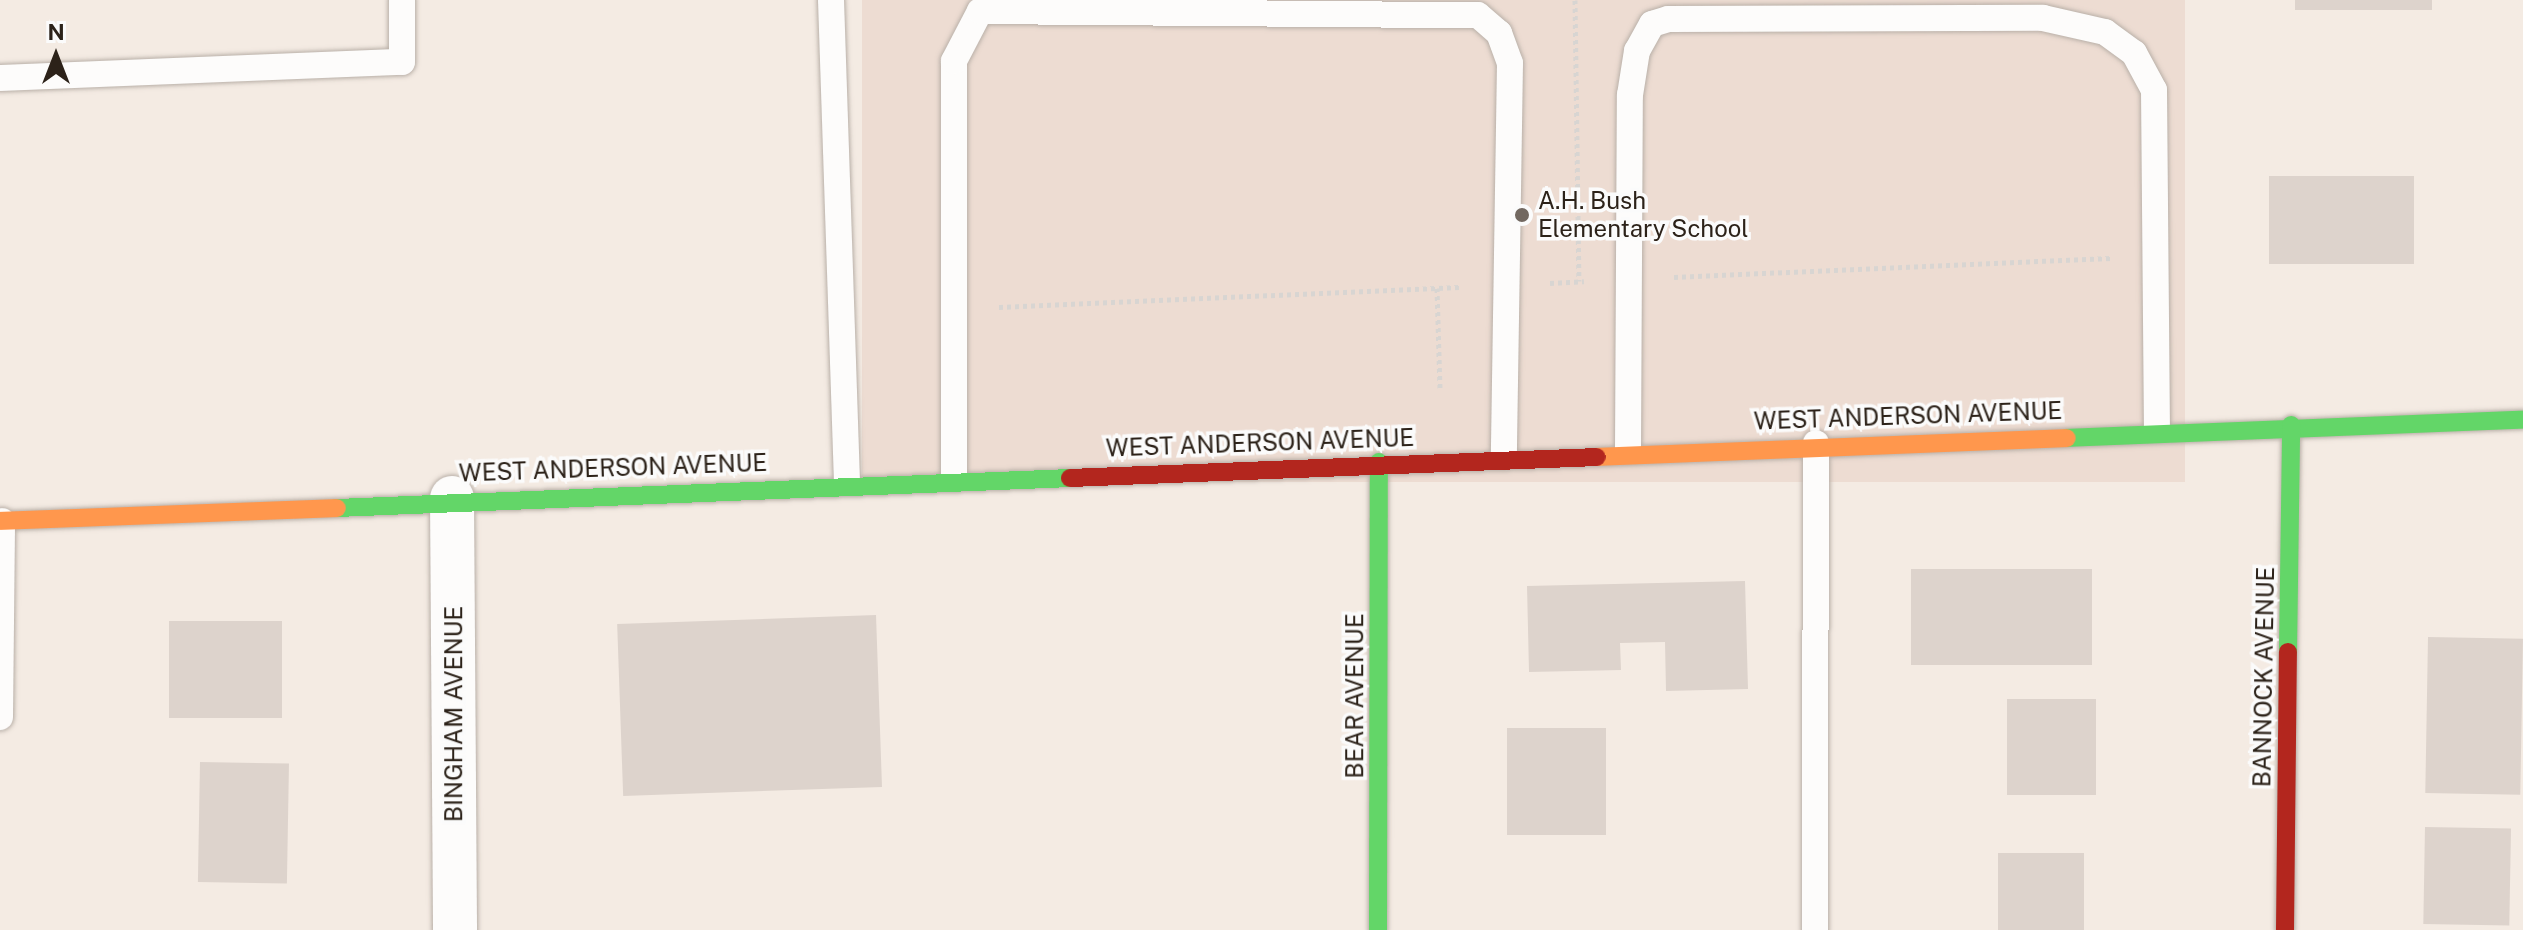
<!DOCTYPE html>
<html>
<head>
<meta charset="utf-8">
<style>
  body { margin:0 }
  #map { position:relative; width:2523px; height:930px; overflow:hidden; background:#f4ebe3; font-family:"Public Sans",sans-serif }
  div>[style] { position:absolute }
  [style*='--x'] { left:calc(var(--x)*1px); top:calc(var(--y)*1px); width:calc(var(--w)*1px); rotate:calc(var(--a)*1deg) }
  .education>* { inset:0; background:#eddcd2; transform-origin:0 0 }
  .building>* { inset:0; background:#ddd3cc; transform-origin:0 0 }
  .path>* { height:5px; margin-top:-2.5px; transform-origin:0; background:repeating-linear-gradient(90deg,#d8d5d2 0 4px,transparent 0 8px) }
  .roads { filter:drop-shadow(0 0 2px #b9b0a8) drop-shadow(0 0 2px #b9b0a8) }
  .lane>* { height:26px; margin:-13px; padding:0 13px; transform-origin:13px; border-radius:13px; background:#fdfcfb }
  .street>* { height:44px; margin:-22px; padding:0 22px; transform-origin:22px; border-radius:22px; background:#fdfcfb }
  .fast>* { height:18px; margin:-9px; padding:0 9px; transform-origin:9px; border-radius:9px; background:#63d668 }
  .slow>* { height:18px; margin:-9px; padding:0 9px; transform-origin:9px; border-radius:9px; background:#ff974d }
  .jam>* { height:18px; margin:-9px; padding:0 9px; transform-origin:9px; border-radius:9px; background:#b3261e }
  .dots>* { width:22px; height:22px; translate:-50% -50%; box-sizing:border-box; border:4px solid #fbfbfb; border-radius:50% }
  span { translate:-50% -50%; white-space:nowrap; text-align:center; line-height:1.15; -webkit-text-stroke:7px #fbfbfb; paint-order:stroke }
  .poi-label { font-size:24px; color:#2c2219 }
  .left { translate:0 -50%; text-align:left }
  .street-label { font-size:24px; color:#2c2219 }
  .north { position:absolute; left:16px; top:16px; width:80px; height:80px; -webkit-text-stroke:6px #fbfbfb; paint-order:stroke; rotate:0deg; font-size:22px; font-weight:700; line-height:32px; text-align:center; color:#2c2219 }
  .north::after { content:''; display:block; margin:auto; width:28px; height:36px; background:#2c2219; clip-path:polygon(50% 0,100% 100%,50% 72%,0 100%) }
</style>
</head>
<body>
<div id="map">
  <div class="education">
    <div style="left:862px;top:0;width:1323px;height:482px"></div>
  </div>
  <div class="building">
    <div style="left:2295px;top:0;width:137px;height:10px"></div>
    <div style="left:2269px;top:176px;width:145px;height:88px"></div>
    <div style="left:1911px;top:569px;width:181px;height:96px"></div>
    <div style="clip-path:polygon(1745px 581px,1748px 689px,1666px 691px,1665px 642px,1620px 643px,1621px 670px,1529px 672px,1527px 586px)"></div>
    <div style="left:876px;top:615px;width:172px;height:259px;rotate:88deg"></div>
    <div style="left:169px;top:621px;width:113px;height:97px"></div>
    <div style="left:2428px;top:637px;width:95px;height:156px;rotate:1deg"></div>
    <div style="left:2007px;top:699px;width:89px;height:96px"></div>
    <div style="left:1507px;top:728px;width:99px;height:107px"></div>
    <div style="left:200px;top:762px;width:89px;height:120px;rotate:1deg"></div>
    <div style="left:2425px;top:827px;width:86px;height:97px;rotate:1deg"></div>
    <div style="left:1998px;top:853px;width:86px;height:77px"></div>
  </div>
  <div class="path">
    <div style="--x:1575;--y:0;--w:281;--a:89.2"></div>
    <div style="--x:1674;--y:277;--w:438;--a:-2.5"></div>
    <div style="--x:1550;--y:283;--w:34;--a:-3"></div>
    <div style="--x:1437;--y:288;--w:100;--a:88.3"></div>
    <div style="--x:999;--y:307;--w:461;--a:-2.5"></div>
  </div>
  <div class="roads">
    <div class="lane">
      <div style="--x:831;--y:0;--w:483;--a:88.1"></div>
      <div style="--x:0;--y:78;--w:402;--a:-2.3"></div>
      <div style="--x:402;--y:62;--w:62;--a:-90"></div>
      <div style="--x:1628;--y:451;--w:356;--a:-89.7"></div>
      <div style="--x:1630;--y:95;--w:45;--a:-81"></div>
      <div style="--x:1637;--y:51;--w:31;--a:-61"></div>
      <div style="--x:1652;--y:24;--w:17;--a:-17"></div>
      <div style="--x:1668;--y:19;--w:375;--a:-0.2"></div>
      <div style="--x:2043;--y:18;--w:64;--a:12.7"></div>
      <div style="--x:2105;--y:32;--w:36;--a:36"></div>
      <div style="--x:2134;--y:53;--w:42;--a:61.6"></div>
      <div style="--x:2154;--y:90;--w:340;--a:89.5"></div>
      <div style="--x:954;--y:479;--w:418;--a:-90"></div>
      <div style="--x:954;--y:61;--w:56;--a:-62.5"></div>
      <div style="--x:980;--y:11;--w:498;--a:0.5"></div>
      <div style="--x:1478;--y:15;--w:28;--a:41"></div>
      <div style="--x:1499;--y:33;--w:32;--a:70"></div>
      <div style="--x:1510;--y:63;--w:394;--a:90.9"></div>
      <div style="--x:0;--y:717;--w:196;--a:-89.4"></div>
      <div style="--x:1815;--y:930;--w:487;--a:-89.9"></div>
    </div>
    <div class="street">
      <div style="--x:452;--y:498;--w:432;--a:89.6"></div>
    </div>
    <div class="fast">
      <div style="--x:2067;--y:438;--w:456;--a:-2.3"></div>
      <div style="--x:337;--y:508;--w:734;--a:-2.34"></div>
      <div style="--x:2288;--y:652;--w:227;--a:-89.2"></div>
      <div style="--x:1378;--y:930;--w:468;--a:-89.9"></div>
    </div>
    <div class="slow">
      <div style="--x:1597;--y:457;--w:470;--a:-2.3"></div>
      <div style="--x:0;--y:521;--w:337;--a:-2.2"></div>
    </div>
    <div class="jam">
      <div style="--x:1070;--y:478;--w:527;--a:-2.28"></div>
      <div style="--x:2285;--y:930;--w:278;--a:-89.4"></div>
    </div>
  </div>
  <div class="dots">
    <div style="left:1522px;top:215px;background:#726860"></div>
  </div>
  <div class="poi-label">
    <span class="left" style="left:1538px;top:215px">A.H. Bush<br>Elementary School</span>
  </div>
  <div class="street-label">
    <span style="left:1908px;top:416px;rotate:-2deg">WEST ANDERSON AVENUE</span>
    <span style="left:1260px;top:443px;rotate:-2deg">WEST ANDERSON AVENUE</span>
    <span style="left:613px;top:468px;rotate:-2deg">WEST ANDERSON AVENUE</span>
    <span style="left:2264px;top:677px;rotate:-89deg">BANNOCK AVENUE</span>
    <span style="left:1355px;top:696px;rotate:-90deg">BEAR AVENUE</span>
    <span style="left:454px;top:714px;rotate:-90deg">BINGHAM AVENUE</span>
  </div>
  <div class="north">N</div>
</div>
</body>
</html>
